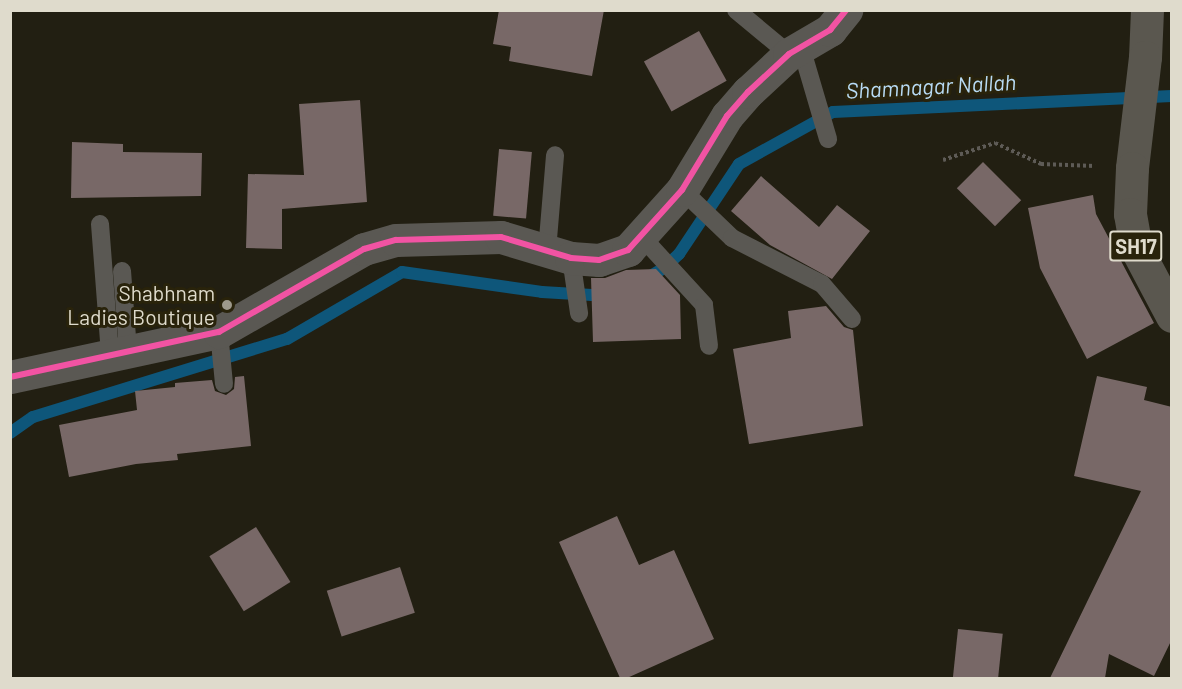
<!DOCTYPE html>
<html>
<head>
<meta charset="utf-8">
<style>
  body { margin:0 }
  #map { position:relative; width:1182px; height:689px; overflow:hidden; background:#221f12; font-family:Barlow,sans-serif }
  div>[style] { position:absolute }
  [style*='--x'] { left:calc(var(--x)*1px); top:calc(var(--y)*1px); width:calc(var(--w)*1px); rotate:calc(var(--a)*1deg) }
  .stream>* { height:12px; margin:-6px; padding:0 6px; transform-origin:6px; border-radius:6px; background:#0e567a }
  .building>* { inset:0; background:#786867; transform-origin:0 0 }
  .path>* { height:4px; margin-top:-2px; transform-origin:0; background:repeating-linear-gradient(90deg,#5e5b56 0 3px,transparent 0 6px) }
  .lane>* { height:18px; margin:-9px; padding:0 9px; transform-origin:9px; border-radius:9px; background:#5a5853 }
  .street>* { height:33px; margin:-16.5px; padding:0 16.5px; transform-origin:16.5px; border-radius:16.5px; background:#5a5853 }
  .primary>* { height:33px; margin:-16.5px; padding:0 16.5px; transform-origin:16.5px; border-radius:16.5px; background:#5a574f }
  .cycleway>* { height:6px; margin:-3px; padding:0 3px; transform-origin:3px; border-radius:3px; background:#f153a3 }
  .dots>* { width:16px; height:16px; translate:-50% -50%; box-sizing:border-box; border:3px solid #29230b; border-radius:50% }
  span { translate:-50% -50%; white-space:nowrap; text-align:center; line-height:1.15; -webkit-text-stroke:6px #29230b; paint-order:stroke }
  .shield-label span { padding:2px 4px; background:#29230b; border:2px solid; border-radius:4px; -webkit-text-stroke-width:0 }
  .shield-label { font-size:20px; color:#dfdbcc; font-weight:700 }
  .poi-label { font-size:21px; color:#dfdbcc }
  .right { translate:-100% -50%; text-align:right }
  .water-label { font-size:22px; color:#b8dbf4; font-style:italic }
  .frame { position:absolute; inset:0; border:12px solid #dfdbcc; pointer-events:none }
</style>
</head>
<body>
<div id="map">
  <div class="stream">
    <div style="--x:644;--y:280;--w:23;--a:-31"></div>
    <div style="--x:664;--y:268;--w:21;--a:-43"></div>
    <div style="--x:679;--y:254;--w:108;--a:-56.3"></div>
    <div style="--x:739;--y:164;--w:107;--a:-29"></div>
    <div style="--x:833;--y:112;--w:339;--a:-2.7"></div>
    <div style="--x:10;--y:433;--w:28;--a:-35"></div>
    <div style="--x:33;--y:417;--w:266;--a:-17.1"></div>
    <div style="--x:287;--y:339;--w:133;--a:-30.2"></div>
    <div style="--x:402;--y:272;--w:141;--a:8.1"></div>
    <div style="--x:542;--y:292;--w:50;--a:3.4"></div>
    <div style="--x:592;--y:295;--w:13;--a:-13"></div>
  </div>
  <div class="building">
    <div style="clip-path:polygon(499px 10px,604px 10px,592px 76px,509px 61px,511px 47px,493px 44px)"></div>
    <div style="left:699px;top:31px;width:57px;height:63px;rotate:61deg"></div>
    <div style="clip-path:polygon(360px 100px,367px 202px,282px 209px,282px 249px,246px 248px,248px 174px,304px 175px,299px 104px)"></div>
    <div style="clip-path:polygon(72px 142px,123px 144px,123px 152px,202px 153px,201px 196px,71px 198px)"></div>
    <div style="left:499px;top:149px;width:33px;height:67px;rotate:5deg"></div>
    <div style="left:983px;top:162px;width:54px;height:37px;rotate:45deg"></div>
    <div style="clip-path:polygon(761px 176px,819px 227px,837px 205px,870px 231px,832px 279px,770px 245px,731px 211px)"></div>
    <div style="clip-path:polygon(1093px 195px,1096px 214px,1154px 323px,1087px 359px,1040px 268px,1028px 208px)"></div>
    <div style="clip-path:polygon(656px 269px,680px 295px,681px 339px,593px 342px,591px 278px,605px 278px,626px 270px)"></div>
    <div style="clip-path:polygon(826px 306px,844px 327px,853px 330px,863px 426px,749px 444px,733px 349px,791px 338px,788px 311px)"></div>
    <div style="clip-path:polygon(244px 376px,251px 446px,177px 454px,178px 460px,136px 464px,69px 477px,59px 425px,137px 410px,135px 391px,175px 387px,175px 383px,212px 380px,215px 391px,226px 395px,234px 389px,235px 377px)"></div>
    <div style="clip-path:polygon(1097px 376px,1147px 387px,1144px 400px,1172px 407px,1172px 639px,1154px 676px,1109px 654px,1105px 678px,1050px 678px,1141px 491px,1074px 476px)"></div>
    <div style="clip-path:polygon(617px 516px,639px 565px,674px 550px,714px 639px,627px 678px,620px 678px,559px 542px)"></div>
    <div style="left:256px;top:527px;width:65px;height:55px;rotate:58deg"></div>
    <div style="left:400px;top:567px;width:48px;height:77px;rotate:72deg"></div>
    <div style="left:958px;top:629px;width:45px;height:49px;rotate:6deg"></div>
  </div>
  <div class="path">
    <div style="--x:943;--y:160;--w:55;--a:-18.1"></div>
    <div style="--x:995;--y:143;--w:51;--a:24.5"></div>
    <div style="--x:1041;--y:164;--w:54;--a:2.1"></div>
  </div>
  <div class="lane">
    <div style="--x:736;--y:10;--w:69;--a:39.7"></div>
    <div style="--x:801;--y:47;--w:96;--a:73.6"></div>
    <div style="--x:682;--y:190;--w:69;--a:43.8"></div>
    <div style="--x:732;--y:238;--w:101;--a:27.1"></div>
    <div style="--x:822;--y:284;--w:46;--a:49.4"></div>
    <div style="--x:100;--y:224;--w:131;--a:85.6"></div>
    <div style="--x:642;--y:237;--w:92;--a:47.6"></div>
    <div style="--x:704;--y:305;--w:41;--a:83"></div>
    <div style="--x:547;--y:251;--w:96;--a:-85.2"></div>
    <div style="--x:571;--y:258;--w:56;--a:81.7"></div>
    <div style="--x:122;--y:271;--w:80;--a:85.7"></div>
    <div style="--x:219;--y:332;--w:52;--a:84.5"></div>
  </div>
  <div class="street">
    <div style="--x:10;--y:377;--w:214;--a:-12.2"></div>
    <div style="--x:219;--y:332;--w:167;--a:-29.8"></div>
    <div style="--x:364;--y:249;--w:33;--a:-16"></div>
    <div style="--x:396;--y:240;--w:105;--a:-1.6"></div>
    <div style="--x:501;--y:237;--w:73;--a:16.7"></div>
    <div style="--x:571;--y:258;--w:28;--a:4"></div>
    <div style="--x:599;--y:260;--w:31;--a:-19"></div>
    <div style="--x:628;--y:250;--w:81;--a:-48"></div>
    <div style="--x:682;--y:190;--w:87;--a:-58.7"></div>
    <div style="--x:727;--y:116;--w:32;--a:-49"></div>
    <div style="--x:748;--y:92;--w:56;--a:-42.8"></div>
    <div style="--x:789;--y:54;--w:48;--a:-30.3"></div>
    <div style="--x:830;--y:30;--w:26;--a:-51"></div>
  </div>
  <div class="primary">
    <div style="--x:1147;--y:10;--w:47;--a:92.4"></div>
    <div style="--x:1145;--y:57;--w:112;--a:96.7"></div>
    <div style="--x:1132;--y:168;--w:46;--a:92.5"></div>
    <div style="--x:1130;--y:214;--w:35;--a:80"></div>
    <div style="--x:1136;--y:248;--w:77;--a:62.1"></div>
  </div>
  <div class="cycleway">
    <div style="--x:10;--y:377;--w:214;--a:-12.2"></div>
    <div style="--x:219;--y:332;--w:167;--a:-29.8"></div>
    <div style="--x:364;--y:249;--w:33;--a:-16"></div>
    <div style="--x:396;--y:240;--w:105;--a:-1.6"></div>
    <div style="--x:501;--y:237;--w:73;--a:16.7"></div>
    <div style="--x:571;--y:258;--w:28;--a:4"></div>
    <div style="--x:599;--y:260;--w:31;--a:-19"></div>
    <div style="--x:628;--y:250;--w:81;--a:-48"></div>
    <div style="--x:682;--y:190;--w:87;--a:-58.7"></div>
    <div style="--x:727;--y:116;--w:32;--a:-49"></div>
    <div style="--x:748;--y:92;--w:56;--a:-42.8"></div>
    <div style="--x:789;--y:54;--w:48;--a:-30.3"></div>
    <div style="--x:830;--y:30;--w:26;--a:-51"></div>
  </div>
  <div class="dots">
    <div style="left:227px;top:305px;background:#9d998b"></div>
  </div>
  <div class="shield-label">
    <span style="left:1136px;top:246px">SH17</span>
  </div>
  <div class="poi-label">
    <span class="right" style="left:215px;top:305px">Shabhnam<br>Ladies Boutique</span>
  </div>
  <div class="water-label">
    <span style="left:931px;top:86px;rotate:-3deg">Shamnagar Nallah</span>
  </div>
  <div class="frame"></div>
</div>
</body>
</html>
